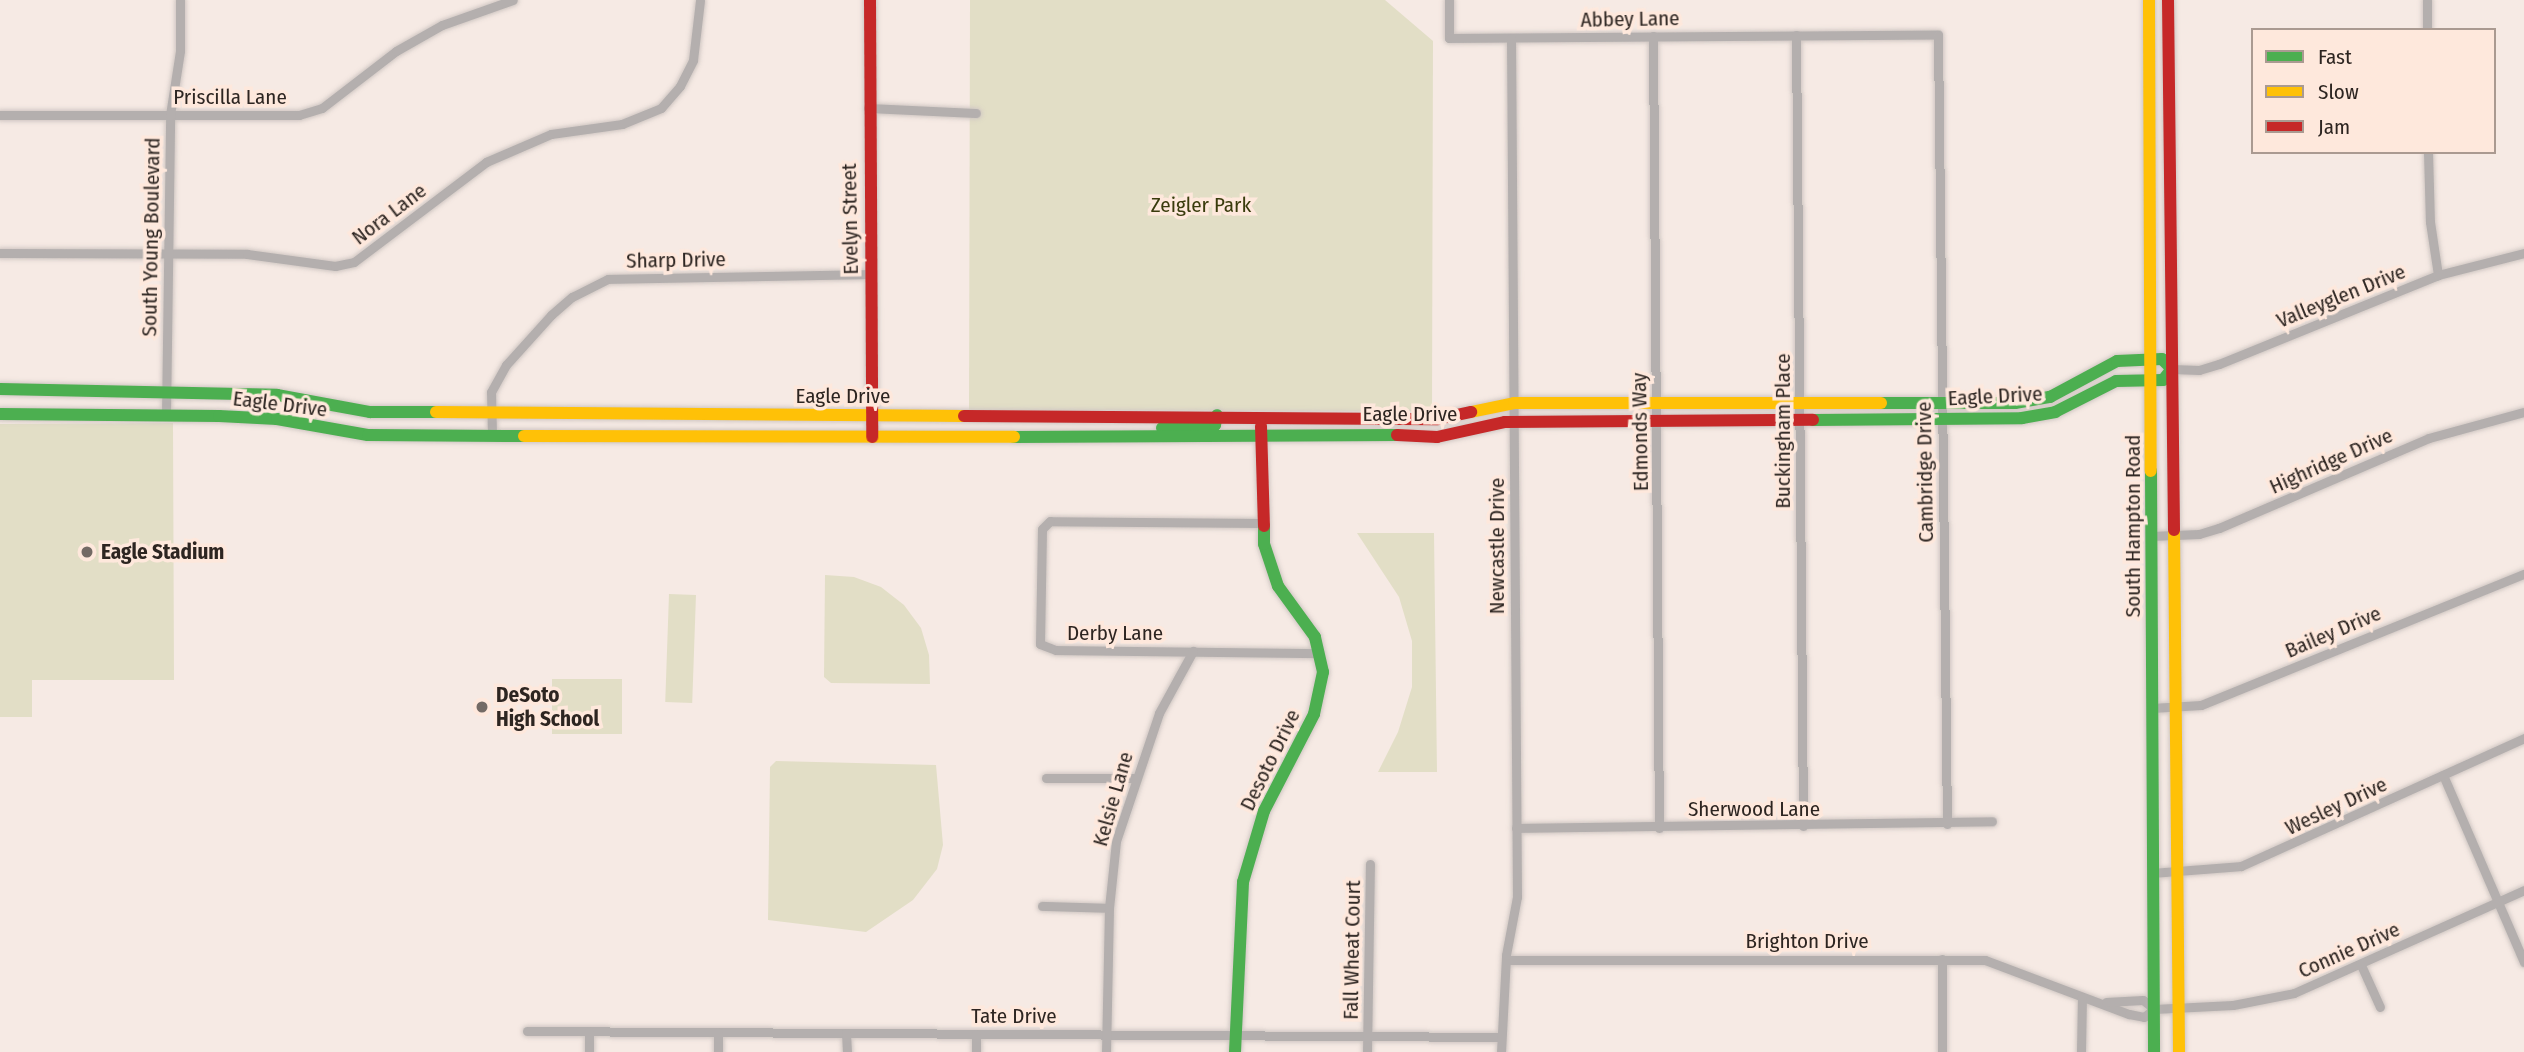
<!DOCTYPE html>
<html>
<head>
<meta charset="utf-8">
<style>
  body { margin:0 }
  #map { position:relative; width:2524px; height:1052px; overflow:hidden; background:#f6eae4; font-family:"Fira Sans Condensed",sans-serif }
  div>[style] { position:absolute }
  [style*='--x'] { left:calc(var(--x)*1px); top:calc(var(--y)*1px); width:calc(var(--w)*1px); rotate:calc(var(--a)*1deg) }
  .green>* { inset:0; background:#e2dec6; transform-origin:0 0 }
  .roads { filter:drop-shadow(0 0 2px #d0c7c3) drop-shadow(0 0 2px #d0c7c3) }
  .street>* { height:9px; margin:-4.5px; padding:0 4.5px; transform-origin:4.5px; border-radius:4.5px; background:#b4afae }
  .fast>* { height:12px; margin:-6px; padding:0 6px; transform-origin:6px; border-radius:6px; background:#4caf50 }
  .slow>* { height:12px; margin:-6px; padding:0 6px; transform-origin:6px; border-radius:6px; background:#ffc107 }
  .jam>* { height:12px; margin:-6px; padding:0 6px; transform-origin:6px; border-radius:6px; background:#c62828 }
  .dots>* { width:19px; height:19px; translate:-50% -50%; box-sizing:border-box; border:4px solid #fee8dc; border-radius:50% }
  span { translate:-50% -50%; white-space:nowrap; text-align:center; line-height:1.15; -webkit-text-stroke:7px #fee8dc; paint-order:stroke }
  .street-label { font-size:21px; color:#2d2521 }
  .park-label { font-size:21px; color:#393b0c }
  .poi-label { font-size:21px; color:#2d2521; font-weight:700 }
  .left { translate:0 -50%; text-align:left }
  .legend { position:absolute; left:2251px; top:28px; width:245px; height:126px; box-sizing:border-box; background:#fee8dc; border:2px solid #aa9a91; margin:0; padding:9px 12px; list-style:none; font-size:21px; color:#2d2521 }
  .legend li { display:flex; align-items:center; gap:14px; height:35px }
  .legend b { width:35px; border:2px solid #aa9a91 }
</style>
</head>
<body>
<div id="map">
  <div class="green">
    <div style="clip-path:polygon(970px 0,1385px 0,1433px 41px,1432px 411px,969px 410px)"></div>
    <div style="clip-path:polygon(173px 423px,174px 680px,32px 680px,32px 717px,0 717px,0 424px)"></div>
    <div style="clip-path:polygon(1357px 533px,1434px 533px,1437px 772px,1378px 772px,1398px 732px,1412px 687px,1412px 641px,1399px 597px)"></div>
    <div style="clip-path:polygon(825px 575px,854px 577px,881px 587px,904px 605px,921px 628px,929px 655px,930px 684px,831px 683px,824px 677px)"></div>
    <div style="left:669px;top:594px;width:27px;height:108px;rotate:2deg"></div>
    <div style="left:552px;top:679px;width:70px;height:55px"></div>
    <div style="clip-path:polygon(776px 761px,936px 765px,943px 845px,937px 869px,913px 900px,866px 932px,768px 920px,770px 767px)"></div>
  </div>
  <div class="roads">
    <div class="street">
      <div style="--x:1449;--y:0;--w:38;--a:90"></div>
      <div style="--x:1449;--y:38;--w:489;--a:-0.4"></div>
      <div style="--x:1938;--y:35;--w:789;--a:89.35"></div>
      <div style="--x:2427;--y:0;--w:30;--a:90"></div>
      <div style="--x:1796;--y:35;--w:791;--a:89.49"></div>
      <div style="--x:1653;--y:36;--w:792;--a:89.57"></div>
      <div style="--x:868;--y:108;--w:108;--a:2.7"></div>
      <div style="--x:0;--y:115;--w:299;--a:0"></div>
      <div style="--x:299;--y:115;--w:24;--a:-17"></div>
      <div style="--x:322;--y:108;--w:93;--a:-37.6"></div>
      <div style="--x:396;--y:51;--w:53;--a:-29.5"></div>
      <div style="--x:442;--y:25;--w:75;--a:-19.4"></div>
      <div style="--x:2428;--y:152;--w:70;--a:88.4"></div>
      <div style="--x:2430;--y:222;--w:54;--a:81.4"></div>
      <div style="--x:0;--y:253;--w:247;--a:0.2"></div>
      <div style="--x:247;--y:254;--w:89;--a:7.8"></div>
      <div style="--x:335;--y:266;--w:19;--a:-12"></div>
      <div style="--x:354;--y:262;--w:166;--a:-37.1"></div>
      <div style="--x:486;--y:162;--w:71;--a:-23.3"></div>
      <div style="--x:551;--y:134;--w:72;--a:-8"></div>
      <div style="--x:622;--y:124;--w:42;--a:-22.3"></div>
      <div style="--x:661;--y:108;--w:29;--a:-49"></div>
      <div style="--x:680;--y:86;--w:29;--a:-63"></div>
      <div style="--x:693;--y:60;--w:60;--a:-83.3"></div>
      <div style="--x:2172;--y:369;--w:27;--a:2"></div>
      <div style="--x:2199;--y:370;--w:21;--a:-17"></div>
      <div style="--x:2219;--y:364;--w:236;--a:-22.1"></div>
      <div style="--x:2438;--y:275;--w:89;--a:-14.3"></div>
      <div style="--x:166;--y:415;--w:300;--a:-89.2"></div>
      <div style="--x:170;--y:115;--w:65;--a:-81.1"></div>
      <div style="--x:180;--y:51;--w:51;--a:-90"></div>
      <div style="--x:492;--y:435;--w:43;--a:-91.3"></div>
      <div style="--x:491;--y:392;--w:31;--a:-61"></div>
      <div style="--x:506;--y:365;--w:67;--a:-48"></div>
      <div style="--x:551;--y:315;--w:28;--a:-41"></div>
      <div style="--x:572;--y:297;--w:40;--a:-26.6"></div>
      <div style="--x:608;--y:279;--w:262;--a:-1.1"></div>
      <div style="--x:1262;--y:523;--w:212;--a:-179.5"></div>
      <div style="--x:1050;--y:521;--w:11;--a:135"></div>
      <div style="--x:1042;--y:529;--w:115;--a:91"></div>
      <div style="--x:1040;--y:644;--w:17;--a:21"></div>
      <div style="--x:1056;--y:650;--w:263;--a:0.7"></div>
      <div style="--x:2151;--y:536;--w:48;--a:-2.4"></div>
      <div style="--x:2199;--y:534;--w:21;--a:-17"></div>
      <div style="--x:2219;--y:528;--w:228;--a:-23.2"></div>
      <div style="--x:2429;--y:438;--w:98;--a:-15.3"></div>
      <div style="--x:2152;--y:708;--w:49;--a:-3.5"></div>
      <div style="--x:2201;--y:705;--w:349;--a:-22.1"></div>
      <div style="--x:2443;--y:775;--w:204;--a:66.6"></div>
      <div style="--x:1046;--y:778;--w:88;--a:0"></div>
      <div style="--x:1516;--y:828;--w:476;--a:-0.8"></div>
      <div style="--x:2153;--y:873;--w:88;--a:-4.5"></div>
      <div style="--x:2241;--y:866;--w:311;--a:-24.3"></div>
      <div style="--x:1042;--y:906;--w:67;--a:1.7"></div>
      <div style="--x:1506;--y:960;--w:479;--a:0"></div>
      <div style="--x:1985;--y:960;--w:154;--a:20.6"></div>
      <div style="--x:2129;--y:1014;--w:15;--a:11"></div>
      <div style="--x:2144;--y:1017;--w:13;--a:-39"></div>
      <div style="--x:2361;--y:965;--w:46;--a:65.7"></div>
      <div style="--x:2106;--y:1002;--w:37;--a:-3"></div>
      <div style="--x:2143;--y:1000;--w:14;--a:39"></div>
      <div style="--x:2154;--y:1009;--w:79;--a:-2.9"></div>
      <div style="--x:2233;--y:1005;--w:62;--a:-11.1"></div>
      <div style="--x:2294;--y:993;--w:252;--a:-24.1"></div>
      <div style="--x:527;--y:1031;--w:974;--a:0.35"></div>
      <div style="--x:589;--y:1031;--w:21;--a:90"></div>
      <div style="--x:718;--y:1032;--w:20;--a:90"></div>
      <div style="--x:846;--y:1033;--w:19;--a:87"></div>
      <div style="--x:976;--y:1052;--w:18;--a:-90"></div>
      <div style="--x:1106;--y:1052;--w:144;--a:-88.8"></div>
      <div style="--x:1109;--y:908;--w:67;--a:-84"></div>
      <div style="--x:1116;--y:841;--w:135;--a:-71.4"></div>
      <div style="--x:1159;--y:713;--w:71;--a:-61.3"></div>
      <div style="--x:1367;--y:1052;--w:188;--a:-89.1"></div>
      <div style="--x:1501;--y:1052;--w:97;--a:-87"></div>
      <div style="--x:1506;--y:955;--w:59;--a:-79.3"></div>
      <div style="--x:1517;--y:897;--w:859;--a:-90.4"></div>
      <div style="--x:1942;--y:1052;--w:93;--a:-90"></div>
      <div style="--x:2081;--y:1052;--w:55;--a:-89"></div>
    </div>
    <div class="fast">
      <div style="--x:0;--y:389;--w:277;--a:1.2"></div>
      <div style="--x:277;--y:395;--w:95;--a:10.4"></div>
      <div style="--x:370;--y:412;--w:66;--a:0"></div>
      <div style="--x:1881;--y:403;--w:134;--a:0"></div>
      <div style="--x:2015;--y:403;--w:36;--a:-10"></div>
      <div style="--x:2050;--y:397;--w:76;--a:-28.2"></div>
      <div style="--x:2117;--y:361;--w:45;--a:-2.5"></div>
      <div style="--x:2162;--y:359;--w:14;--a:45"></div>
      <div style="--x:0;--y:414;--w:219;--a:0.5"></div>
      <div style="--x:219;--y:416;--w:58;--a:3"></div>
      <div style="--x:277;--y:419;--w:92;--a:10"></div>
      <div style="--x:368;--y:435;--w:156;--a:0.4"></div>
      <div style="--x:1813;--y:420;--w:209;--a:-0.5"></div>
      <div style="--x:2022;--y:418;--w:34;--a:-10"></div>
      <div style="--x:2055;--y:412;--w:68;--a:-26.9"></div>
      <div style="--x:2116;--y:381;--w:47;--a:-1.2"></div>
      <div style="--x:2163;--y:380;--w:14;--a:-51"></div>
      <div style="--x:1162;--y:428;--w:53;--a:-3.2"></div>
      <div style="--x:1215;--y:425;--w:10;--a:-79"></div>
      <div style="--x:1014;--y:437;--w:383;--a:-0.3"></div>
      <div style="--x:2151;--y:471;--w:581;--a:89.7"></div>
      <div style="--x:1235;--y:1052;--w:170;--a:-87.3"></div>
      <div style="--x:1243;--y:882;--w:74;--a:-73.5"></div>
      <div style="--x:1264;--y:811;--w:109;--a:-62.7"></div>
      <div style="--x:1314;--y:714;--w:43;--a:-77.9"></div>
      <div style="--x:1323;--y:672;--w:36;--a:-103"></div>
      <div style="--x:1315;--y:637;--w:63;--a:-126"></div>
      <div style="--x:1278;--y:586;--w:44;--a:-108.4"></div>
      <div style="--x:1264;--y:544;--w:18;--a:-90"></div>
    </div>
    <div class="slow">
      <div style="--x:2149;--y:0;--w:471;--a:89.8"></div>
      <div style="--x:436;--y:412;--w:528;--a:0.43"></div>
      <div style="--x:1471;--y:412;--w:44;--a:-11.8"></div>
      <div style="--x:1514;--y:403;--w:367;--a:0"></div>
      <div style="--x:524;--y:436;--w:490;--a:0.1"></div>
      <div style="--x:2174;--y:530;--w:522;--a:89.45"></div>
    </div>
    <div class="jam">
      <div style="--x:870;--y:0;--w:437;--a:89.7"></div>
      <div style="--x:2168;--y:0;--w:530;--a:89.35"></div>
      <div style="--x:964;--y:416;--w:474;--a:0.4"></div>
      <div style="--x:1438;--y:419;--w:34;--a:-12"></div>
      <div style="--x:1261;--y:426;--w:100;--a:88.3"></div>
      <div style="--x:1397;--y:435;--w:40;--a:2.9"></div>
      <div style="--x:1437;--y:437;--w:70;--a:-12.4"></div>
      <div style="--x:1505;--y:422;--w:308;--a:-0.4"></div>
    </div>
  </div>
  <div class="dots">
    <div style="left:87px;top:552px;background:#736a65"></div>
    <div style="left:482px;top:707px;background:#736a65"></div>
  </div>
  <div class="street-label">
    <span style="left:1630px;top:19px;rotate:-1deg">Abbey Lane</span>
    <span style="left:230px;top:97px">Priscilla Lane</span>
    <span style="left:389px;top:214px;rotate:-37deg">Nora Lane</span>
    <span style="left:850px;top:219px;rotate:-91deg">Evelyn Street</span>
    <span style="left:151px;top:237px;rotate:-89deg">South Young Boulevard</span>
    <span style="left:676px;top:260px;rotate:-1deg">Sharp Drive</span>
    <span style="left:2341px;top:296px;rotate:-22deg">Valleyglen Drive</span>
    <span style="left:843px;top:396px">Eagle Drive</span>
    <span style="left:1995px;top:396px;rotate:-3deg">Eagle Drive</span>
    <span style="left:280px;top:404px;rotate:7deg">Eagle Drive</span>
    <span style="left:1410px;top:414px">Eagle Drive</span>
    <span style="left:1783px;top:431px;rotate:-90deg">Buckingham Place</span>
    <span style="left:1640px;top:432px;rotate:-91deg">Edmonds Way</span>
    <span style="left:2331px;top:461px;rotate:-24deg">Highridge Drive</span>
    <span style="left:1925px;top:472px;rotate:-91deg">Cambridge Drive</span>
    <span style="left:2133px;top:526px;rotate:-90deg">South Hampton Road</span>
    <span style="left:1497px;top:546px;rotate:-90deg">Newcastle Drive</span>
    <span style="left:2333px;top:632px;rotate:-23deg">Bailey Drive</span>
    <span style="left:1115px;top:633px">Derby Lane</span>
    <span style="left:1270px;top:760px;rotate:-64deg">Desoto Drive</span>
    <span style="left:1113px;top:799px;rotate:-74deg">Kelsie Lane</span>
    <span style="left:2336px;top:806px;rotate:-25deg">Wesley Drive</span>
    <span style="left:1754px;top:809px">Sherwood Lane</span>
    <span style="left:1807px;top:941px">Brighton Drive</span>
    <span style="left:1352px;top:950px;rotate:-89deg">Fall Wheat Court</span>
    <span style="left:2349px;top:950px;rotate:-24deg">Connie Drive</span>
    <span style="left:1014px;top:1016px">Tate Drive</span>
  </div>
  <div class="park-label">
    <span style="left:1201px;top:205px">Zeigler Park</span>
  </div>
  <div class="poi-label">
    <span class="left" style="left:101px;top:552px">Eagle Stadium</span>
    <span class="left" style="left:496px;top:707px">DeSoto<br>High School</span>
  </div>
  <ul class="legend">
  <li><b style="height:9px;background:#4caf50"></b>Fast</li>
  <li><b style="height:9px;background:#ffc107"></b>Slow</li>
  <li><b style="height:9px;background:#c62828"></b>Jam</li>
  </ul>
</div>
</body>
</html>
